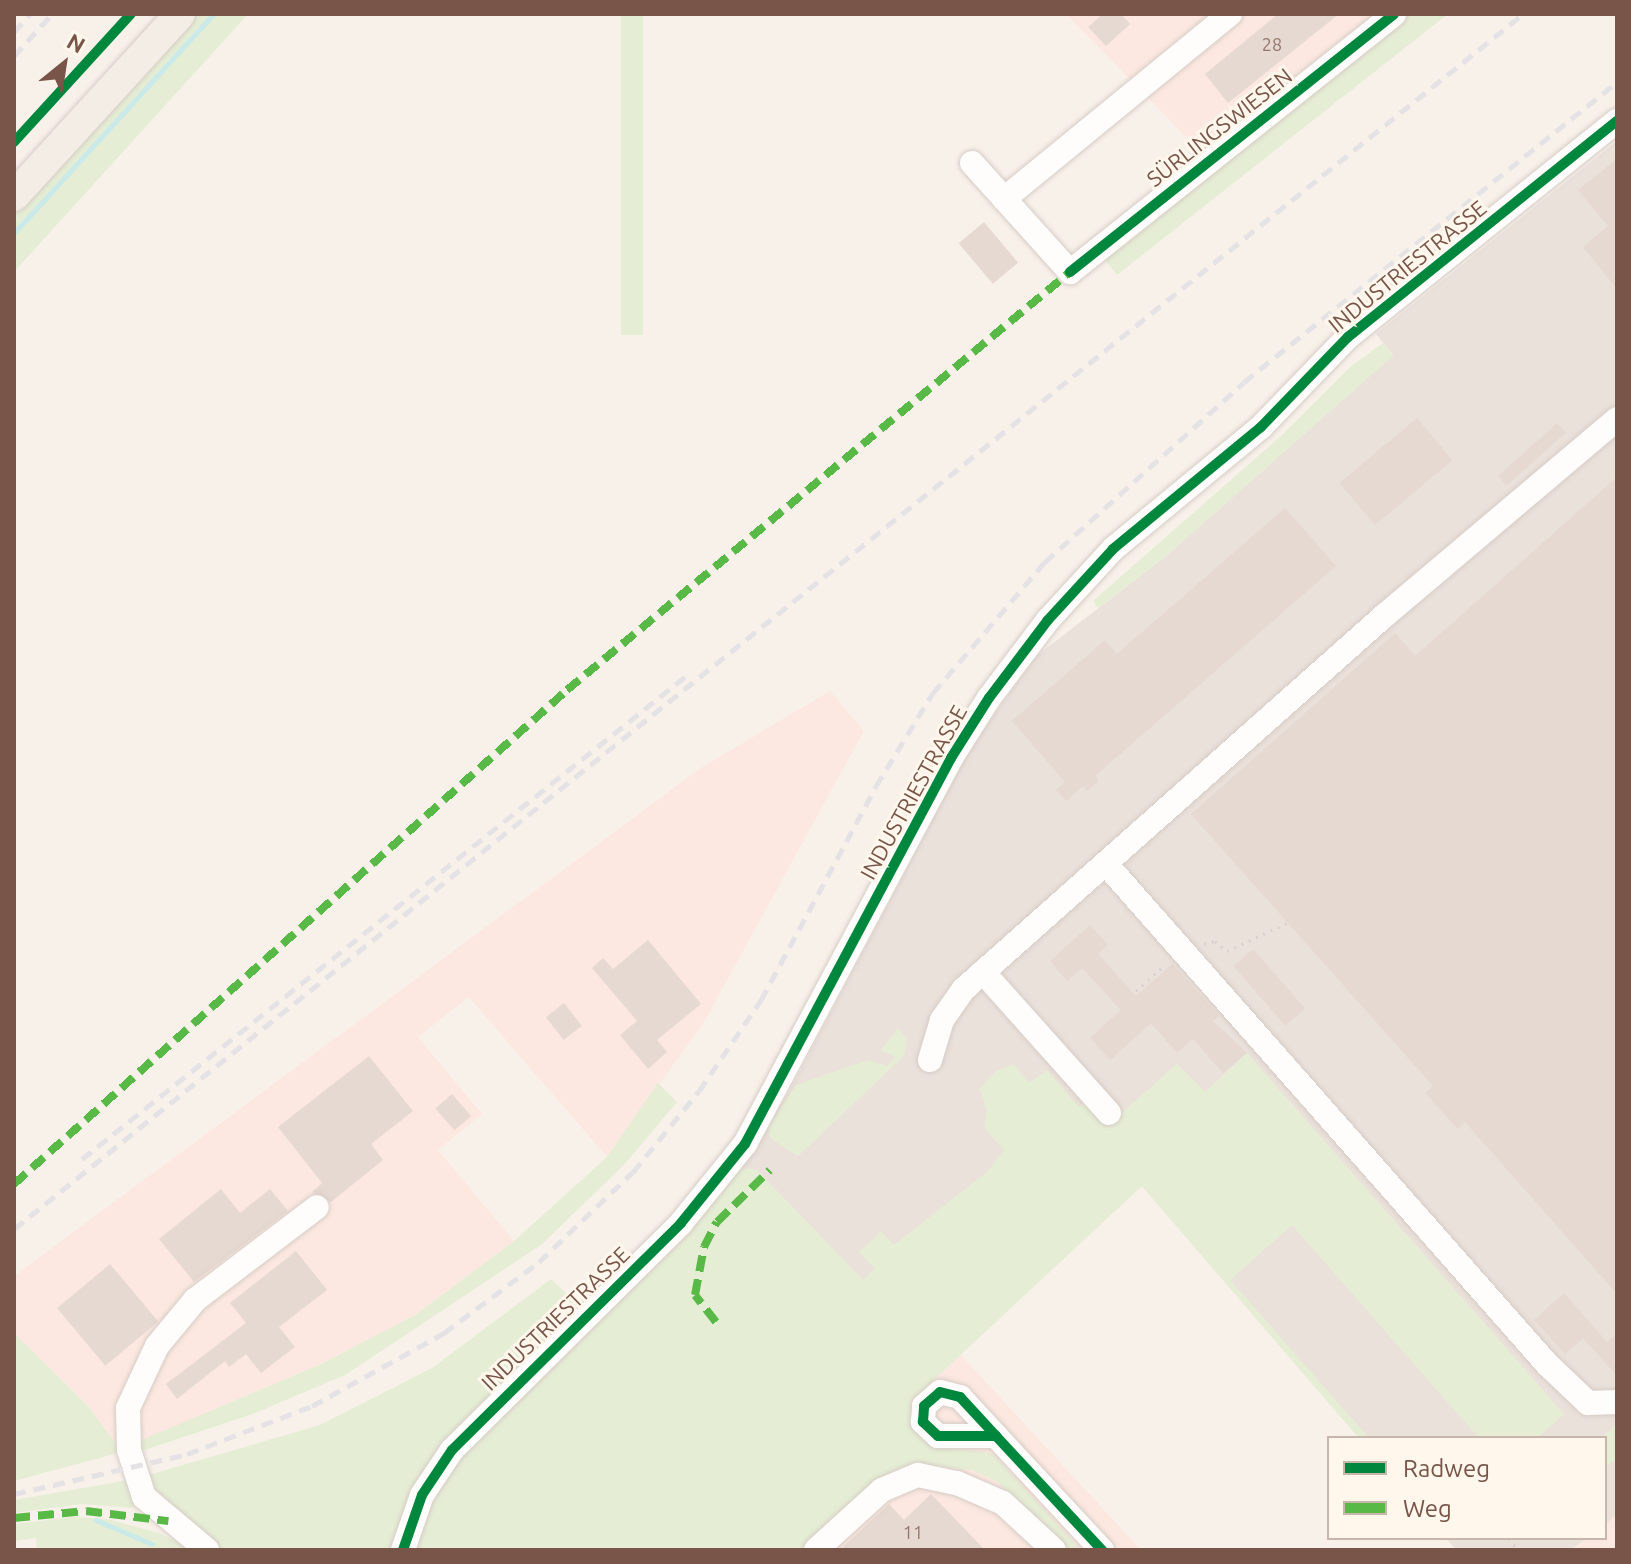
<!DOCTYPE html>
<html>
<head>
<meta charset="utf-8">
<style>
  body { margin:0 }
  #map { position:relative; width:1631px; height:1564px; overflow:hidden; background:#f8f1ea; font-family:Ubuntu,sans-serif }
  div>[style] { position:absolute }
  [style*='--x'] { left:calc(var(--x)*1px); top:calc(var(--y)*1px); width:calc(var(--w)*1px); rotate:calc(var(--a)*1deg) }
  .commercial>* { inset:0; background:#fce8e0 }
  .industrial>* { inset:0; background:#ebe1db }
  .green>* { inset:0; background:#e5eed4; transform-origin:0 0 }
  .stream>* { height:5px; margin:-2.5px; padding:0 2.5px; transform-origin:2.5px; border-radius:2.5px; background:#cae9e9 }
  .building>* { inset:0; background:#e5d9d1; transform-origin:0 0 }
  .path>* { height:3px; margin-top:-1.5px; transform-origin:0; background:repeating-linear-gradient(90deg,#dad0cd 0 2px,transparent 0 8px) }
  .roads { filter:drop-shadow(0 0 2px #d6ccc6) drop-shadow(0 0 2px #d6ccc6) }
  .minor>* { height:24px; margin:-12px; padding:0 12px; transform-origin:12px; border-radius:12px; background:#fefdfc }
  .major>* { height:30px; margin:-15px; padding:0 15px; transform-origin:15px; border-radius:15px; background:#f3ede5 }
  .rail>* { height:5px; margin-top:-2.5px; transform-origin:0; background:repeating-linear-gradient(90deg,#e4e2e5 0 12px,transparent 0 20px) }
  .quiet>* { height:8px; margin-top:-4px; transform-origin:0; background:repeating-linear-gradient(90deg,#58b947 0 16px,transparent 0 24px) }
  .cycleway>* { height:10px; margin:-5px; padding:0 5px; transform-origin:5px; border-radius:5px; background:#00873e }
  span { translate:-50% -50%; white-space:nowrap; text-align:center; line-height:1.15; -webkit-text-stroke:6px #fff6ec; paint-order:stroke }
  .number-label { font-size:18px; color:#95786c }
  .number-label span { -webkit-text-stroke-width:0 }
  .street-label { font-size:22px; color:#785548 }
  .frame { position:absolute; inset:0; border:16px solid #785548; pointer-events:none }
  .legend { position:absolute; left:1327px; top:1436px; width:280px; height:104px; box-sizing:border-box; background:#fff6ec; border:2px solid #c9b6aa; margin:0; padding:10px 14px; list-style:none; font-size:24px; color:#785548 }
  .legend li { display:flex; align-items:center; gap:16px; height:40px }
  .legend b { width:40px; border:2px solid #c9b6aa }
  .north { position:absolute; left:24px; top:24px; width:80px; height:80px; -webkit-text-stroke:6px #fff6ec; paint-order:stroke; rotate:30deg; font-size:22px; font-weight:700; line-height:32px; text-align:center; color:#785548 }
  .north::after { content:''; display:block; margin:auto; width:28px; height:36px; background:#785548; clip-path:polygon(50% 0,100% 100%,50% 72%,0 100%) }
</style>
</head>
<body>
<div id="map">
  <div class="commercial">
    <div style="clip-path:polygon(1066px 14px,1378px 14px,1205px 156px)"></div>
    <div style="clip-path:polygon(830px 691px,864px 731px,704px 1022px,607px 1157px,469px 997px,418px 1037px,482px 1114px,438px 1150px,514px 1241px,415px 1315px,321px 1364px,122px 1452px,89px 1407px,14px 1333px,14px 1276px,701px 768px)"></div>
    <div style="clip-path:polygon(960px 1354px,1141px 1550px,804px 1550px,910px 1402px)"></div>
    <div style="clip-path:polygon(1617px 1515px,1617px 1550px,1571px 1550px,1587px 1538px,1605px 1538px,1605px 1524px)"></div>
  </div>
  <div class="industrial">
    <div style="clip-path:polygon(1617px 141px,1617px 1515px,1605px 1524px,1605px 1438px,1359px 1438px,1142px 1186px,1071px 1251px,868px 1340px,714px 1201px,789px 1092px,970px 749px,1035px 657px,1166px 556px,1393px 355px,1376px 334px)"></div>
    <div style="clip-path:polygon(1446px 1538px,1587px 1538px,1571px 1550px,1456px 1550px)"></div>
  </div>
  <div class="green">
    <div style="clip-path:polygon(196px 14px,248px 14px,14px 272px,14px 214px)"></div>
    <div style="left:621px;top:14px;width:22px;height:321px"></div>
    <div style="clip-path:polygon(1403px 14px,1448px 14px,1117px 275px,1101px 255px)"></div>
    <div style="clip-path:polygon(1383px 343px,1393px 356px,1166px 556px,1098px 608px,1093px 601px,1282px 435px,1351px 366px)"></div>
    <div style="clip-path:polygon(898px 1028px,907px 1039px,904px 1056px,798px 1156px,770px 1138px,769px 1126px,796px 1085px,868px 1060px,887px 1066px,895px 1057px,881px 1050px)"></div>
    <div style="clip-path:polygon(1247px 1053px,1564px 1414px,1537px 1438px,1479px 1438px,1292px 1225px,1230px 1280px,1369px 1438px,1359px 1438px,1142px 1186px,910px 1402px,920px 1437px,941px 1447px,992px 1453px,1078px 1547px,1075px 1550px,1064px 1550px,998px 1482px,972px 1470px,943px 1467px,928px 1468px,804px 1550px,413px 1550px,433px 1499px,463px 1454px,742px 1168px,757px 1170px,863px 1280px,875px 1269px,859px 1252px,881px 1232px,894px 1245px,988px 1171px,1004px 1150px,984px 1127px,987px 1110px,980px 1089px,995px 1072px,1013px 1064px,1029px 1083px,1047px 1070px,1079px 1107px,1085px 1102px,1107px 1126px,1177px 1064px,1205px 1092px)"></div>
    <div style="clip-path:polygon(658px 1083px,677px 1102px,623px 1166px,541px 1245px,345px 1375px,253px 1414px,139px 1452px,137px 1442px,321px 1364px,415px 1315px,514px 1241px,607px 1157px)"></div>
    <div style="clip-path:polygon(551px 1279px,582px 1308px,445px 1443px,392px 1550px,218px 1550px,166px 1508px,145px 1476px,320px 1425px,432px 1368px)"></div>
    <div style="clip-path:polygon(14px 1333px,89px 1407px,122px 1452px,14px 1481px)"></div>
    <div style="clip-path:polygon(1617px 1424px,1617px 1458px,1605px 1468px,1601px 1438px)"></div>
    <div style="clip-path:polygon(129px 1480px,137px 1503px,132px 1508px,82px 1504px,14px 1513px,14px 1500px)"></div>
    <div style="clip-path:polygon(73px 1517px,107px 1519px,159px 1533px,194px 1550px,37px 1550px,36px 1538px,14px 1541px,14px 1524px)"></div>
  </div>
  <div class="stream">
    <div style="--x:14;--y:233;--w:296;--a:-47.7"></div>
    <div style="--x:96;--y:1520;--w:61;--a:23.2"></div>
  </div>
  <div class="building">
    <div style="clip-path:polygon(1103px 14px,1121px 14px,1130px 24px,1106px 46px,1088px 27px)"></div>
    <div style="clip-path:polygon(1278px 14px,1339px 14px,1228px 103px,1205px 74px)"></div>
    <div style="clip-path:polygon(1617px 159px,1617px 289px,1583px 247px,1608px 226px,1578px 190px)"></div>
    <div style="left:984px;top:222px;width:53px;height:33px;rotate:50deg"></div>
    <div style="left:1417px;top:418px;width:55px;height:101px;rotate:50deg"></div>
    <div style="left:1557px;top:423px;width:13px;height:79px;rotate:48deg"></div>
    <div style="clip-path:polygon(1617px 477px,1617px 1294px,1465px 1122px,1458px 1129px,1425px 1093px,1433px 1086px,1191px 814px,1395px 633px,1415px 656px)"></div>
    <div style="clip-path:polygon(1285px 508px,1336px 566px,1095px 776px,1099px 781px,1087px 791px,1083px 786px,1066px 801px,1056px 790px,1065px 782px,1012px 721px,1105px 640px,1117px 654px)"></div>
    <div style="clip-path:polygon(1090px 925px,1108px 945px,1098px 954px,1136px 996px,1172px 964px,1219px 1016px,1213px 1021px,1247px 1053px,1223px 1073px,1193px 1039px,1177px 1053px,1151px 1023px,1110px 1060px,1090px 1038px,1121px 1010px,1082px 968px,1067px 981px,1050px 961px)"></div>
    <div style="clip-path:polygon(648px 940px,701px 1004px,657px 1040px,667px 1052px,648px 1069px,620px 1035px,637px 1021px,592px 968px,603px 958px,613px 969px)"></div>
    <div style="left:1253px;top:949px;width:79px;height:26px;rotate:49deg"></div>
    <div style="left:564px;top:1003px;width:29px;height:23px;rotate:52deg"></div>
    <div style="clip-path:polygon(369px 1056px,413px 1111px,371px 1144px,383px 1160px,331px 1202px,312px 1192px,322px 1183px,278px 1127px)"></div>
    <div style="left:452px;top:1094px;width:29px;height:22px;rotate:49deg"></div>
    <div style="clip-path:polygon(221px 1189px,240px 1213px,270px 1189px,288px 1211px,194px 1282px,159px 1239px)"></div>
    <div style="clip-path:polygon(296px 1251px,327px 1290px,279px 1327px,295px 1347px,261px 1373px,246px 1354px,229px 1367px,225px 1361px,177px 1399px,166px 1384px,246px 1323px,230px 1303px)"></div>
    <div style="left:110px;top:1264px;width:75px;height:69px;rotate:50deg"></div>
    <div style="clip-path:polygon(1564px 1293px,1607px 1342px,1617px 1333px,1617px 1376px,1583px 1338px,1565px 1354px,1534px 1320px)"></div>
    <div style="clip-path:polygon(931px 1494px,985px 1550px,840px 1550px,889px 1504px,904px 1520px)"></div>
  </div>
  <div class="path">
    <div style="--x:1204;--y:944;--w:11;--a:-15"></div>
    <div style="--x:1215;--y:941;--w:16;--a:40"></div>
    <div style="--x:1227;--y:951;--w:66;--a:-25"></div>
    <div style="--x:1136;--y:991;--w:40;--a:-42"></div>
    <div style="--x:1509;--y:1538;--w:15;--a:53"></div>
  </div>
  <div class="roads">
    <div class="minor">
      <div style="--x:972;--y:163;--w:147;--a:48"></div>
      <div style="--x:1070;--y:272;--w:414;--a:-38.5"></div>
      <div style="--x:1004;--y:199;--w:292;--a:-39.3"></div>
      <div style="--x:1106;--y:864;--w:667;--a:48.59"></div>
      <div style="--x:1547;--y:1364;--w:57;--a:43.6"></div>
      <div style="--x:1588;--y:1403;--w:29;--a:-2"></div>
      <div style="--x:983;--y:972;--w:189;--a:48.2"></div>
      <div style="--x:930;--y:1060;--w:42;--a:-73.3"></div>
      <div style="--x:942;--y:1020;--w:38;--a:-55"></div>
      <div style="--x:964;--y:989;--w:562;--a:-41.61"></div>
      <div style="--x:1384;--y:616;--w:305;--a:-40.2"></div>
      <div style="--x:996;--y:1436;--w:58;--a:180"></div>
      <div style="--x:938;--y:1436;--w:21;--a:-137"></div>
      <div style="--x:923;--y:1422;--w:16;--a:-86"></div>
      <div style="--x:924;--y:1406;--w:21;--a:-41"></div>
      <div style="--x:940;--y:1392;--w:21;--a:14"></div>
      <div style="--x:960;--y:1397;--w:53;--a:47.3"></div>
      <div style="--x:996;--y:1436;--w:156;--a:47.1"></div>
      <div style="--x:207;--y:1550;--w:82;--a:-139.9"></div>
      <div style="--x:144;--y:1497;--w:49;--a:-107.7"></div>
      <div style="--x:129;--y:1450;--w:42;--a:-91.4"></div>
      <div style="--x:128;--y:1408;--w:68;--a:-64.9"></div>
      <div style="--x:157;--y:1346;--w:60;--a:-50.4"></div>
      <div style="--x:195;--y:1300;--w:153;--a:-37.3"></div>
      <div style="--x:403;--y:1550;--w:58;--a:-70.9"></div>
      <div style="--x:422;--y:1495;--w:54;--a:-56.3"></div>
      <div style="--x:452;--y:1450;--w:322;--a:-44.7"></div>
      <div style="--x:681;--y:1223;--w:102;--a:-51"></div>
      <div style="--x:745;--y:1144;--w:438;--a:-61.9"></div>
      <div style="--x:951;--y:758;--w:71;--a:-57.7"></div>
      <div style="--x:989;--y:698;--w:98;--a:-52.9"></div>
      <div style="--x:1048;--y:620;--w:96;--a:-47.5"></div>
      <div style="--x:1113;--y:549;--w:192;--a:-39.5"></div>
      <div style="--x:1261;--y:427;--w:125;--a:-46"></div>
      <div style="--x:1348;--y:337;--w:345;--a:-38.8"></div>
      <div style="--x:816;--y:1550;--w:89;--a:-42.3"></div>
      <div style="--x:882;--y:1490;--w:39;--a:-23"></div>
      <div style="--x:918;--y:1475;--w:40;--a:12"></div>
      <div style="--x:957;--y:1483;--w:50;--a:23.5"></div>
      <div style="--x:1003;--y:1503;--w:69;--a:42.7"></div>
    </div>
    <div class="major">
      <div style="--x:14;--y:196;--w:246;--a:-47.6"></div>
    </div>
  </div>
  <div class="rail">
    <div style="--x:14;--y:32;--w:24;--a:-48"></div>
    <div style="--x:14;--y:56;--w:57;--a:-47.9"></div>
    <div style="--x:82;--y:1159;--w:780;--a:-38.65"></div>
    <div style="--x:14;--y:1229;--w:1937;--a:-38.84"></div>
    <div style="--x:14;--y:1494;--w:178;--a:-13"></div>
    <div style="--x:187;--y:1454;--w:134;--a:-21"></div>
    <div style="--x:312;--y:1406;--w:151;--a:-28.9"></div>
    <div style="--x:444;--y:1333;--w:119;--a:-36.8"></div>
    <div style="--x:539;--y:1262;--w:130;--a:-43.8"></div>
    <div style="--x:633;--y:1172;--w:104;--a:-50.8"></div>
    <div style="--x:699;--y:1091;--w:110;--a:-55.7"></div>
    <div style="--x:761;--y:1000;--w:243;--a:-61.7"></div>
    <div style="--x:876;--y:786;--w:109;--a:-58.5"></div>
    <div style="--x:933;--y:693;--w:172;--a:-49.5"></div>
    <div style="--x:1045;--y:562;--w:268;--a:-42.1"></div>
    <div style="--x:1244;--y:382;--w:479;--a:-38.8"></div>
  </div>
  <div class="quiet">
    <div style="--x:14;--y:1184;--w:742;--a:-41.77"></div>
    <div style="--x:567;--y:690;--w:654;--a:-39.73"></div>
    <div style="--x:716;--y:1322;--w:34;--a:-128"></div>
    <div style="--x:695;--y:1295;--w:49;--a:-79.4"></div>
    <div style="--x:704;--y:1247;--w:28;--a:-63"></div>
    <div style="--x:717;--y:1222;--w:74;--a:-44.5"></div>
    <div style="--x:14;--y:1518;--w:72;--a:-5.6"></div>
    <div style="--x:86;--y:1511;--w:83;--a:7"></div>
  </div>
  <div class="cycleway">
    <div style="--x:14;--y:142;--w:173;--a:-47.6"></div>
    <div style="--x:1070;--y:272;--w:414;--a:-38.5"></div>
    <div style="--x:996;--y:1436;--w:58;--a:180"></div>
    <div style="--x:938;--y:1436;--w:21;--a:-137"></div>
    <div style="--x:923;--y:1422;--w:16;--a:-86"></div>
    <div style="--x:924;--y:1406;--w:21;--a:-41"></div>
    <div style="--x:940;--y:1392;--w:21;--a:14"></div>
    <div style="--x:960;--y:1397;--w:53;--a:47.3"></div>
    <div style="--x:996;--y:1436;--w:156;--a:47.1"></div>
    <div style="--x:403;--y:1550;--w:58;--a:-70.9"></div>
    <div style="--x:422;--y:1495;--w:54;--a:-56.3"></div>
    <div style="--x:452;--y:1450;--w:322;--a:-44.7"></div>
    <div style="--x:681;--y:1223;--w:102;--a:-51"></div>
    <div style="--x:745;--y:1144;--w:438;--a:-61.9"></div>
    <div style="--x:951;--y:758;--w:71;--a:-57.7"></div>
    <div style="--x:989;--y:698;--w:98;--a:-52.9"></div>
    <div style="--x:1048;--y:620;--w:96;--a:-47.5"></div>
    <div style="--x:1113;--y:549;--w:192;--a:-39.5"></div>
    <div style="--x:1261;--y:427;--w:125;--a:-46"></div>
    <div style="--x:1348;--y:337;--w:345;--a:-38.8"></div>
  </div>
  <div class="number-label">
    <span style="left:1272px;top:44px">28</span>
    <span style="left:913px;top:1532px">11</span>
  </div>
  <div class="street-label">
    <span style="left:1219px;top:127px;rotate:-38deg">SÜRLINGSWIESEN</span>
    <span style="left:1407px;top:266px;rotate:-39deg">INDUSTRIESTRASSE</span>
    <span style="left:913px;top:792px;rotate:-61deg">INDUSTRIESTRASSE</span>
    <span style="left:555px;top:1318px;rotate:-44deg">INDUSTRIESTRASSE</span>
  </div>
  <div class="frame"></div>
  <ul class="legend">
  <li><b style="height:10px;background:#00873e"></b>Radweg</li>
  <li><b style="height:10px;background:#58b947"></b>Weg</li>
  </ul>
  <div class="north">N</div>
</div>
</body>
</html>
